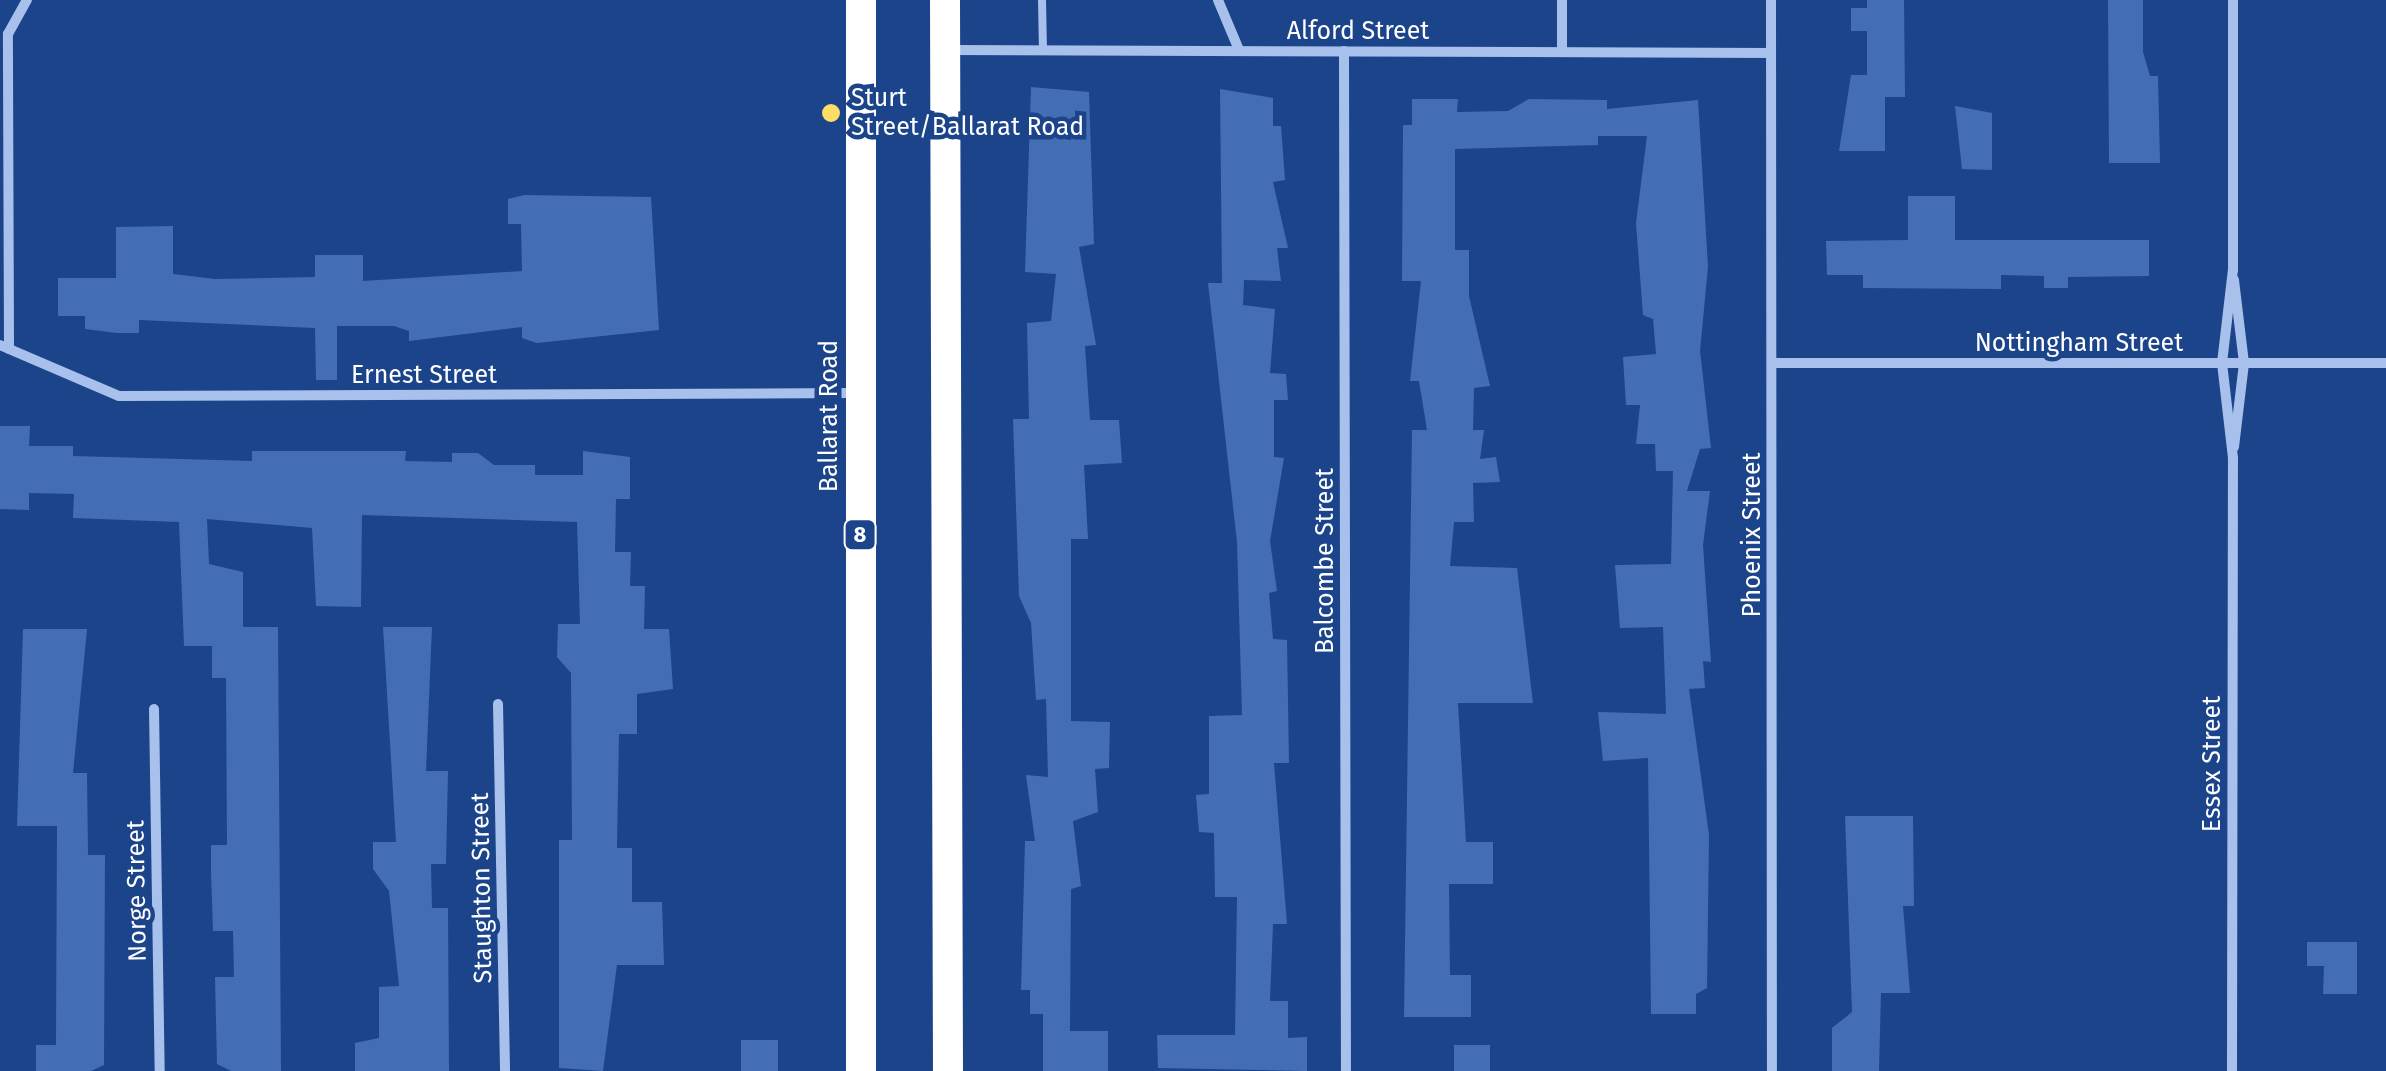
<!DOCTYPE html>
<html>
<head>
<meta charset="utf-8">
<style>
  body { margin:0 }
  #map { position:relative; width:2386px; height:1071px; overflow:hidden; background:#1c448b; font-family:"Fira Sans",sans-serif }
  div>[style] { position:absolute }
  [style*='--x'] { left:calc(var(--x)*1px); top:calc(var(--y)*1px); width:calc(var(--w)*1px); rotate:calc(var(--a)*1deg) }
  .building>* { inset:0; background:#446eb3; transform-origin:0 0 }
  .lane>* { height:8px; margin:-4px; padding:0 4px; transform-origin:4px; border-radius:4px; background:#a8c1ec }
  .street>* { height:10px; margin:-5px; padding:0 5px; transform-origin:5px; border-radius:5px; background:#a8c1ec }
  .highway>* { height:30px; margin:-15px; padding:0 15px; transform-origin:15px; border-radius:15px; background:#fff }
  .dots>* { width:28px; height:28px; translate:-50% -50%; box-sizing:border-box; border:5px solid #1c448b; border-radius:50% }
  span { translate:-50% -50%; white-space:nowrap; text-align:center; line-height:1.15; -webkit-text-stroke:9px #1c448b; paint-order:stroke }
  .shield-label span { padding:2px 8px; background:#1c448b; border:2px solid; border-radius:8px; -webkit-text-stroke-width:0 }
  .shield-label { font-size:22px; color:#fff; font-weight:700 }
  .street-label { font-size:25px; color:#fff }
  .poi-label { font-size:25px; color:#fff }
  .left { translate:0 -50%; text-align:left }
</style>
</head>
<body>
<div id="map">
  <div class="building">
    <div style="clip-path:polygon(1867px 0,1904px 0,1905px 97px,1885px 97px,1885px 151px,1839px 151px,1851px 75px,1867px 75px,1867px 31px,1851px 31px,1851px 8px,1867px 8px)"></div>
    <div style="clip-path:polygon(2108px 0,2143px 0,2143px 52px,2150px 76px,2158px 76px,2160px 163px,2109px 163px)"></div>
    <div style="clip-path:polygon(1031px 87px,1089px 92px,1094px 244px,1079px 247px,1096px 345px,1085px 346px,1090px 420px,1119px 420px,1122px 463px,1084px 465px,1088px 539px,1071px 539px,1071px 721px,1110px 722px,1109px 768px,1095px 769px,1098px 812px,1073px 821px,1081px 886px,1071px 889px,1070px 1031px,1108px 1031px,1108px 1071px,1043px 1071px,1043px 1014px,1030px 1014px,1030px 990px,1021px 990px,1025px 841px,1035px 841px,1026px 775px,1048px 777px,1046px 699px,1036px 700px,1031px 623px,1019px 596px,1013px 419px,1029px 419px,1027px 323px,1051px 321px,1056px 274px,1025px 272px)"></div>
    <div style="clip-path:polygon(1220px 89px,1273px 98px,1273px 126px,1281px 126px,1285px 180px,1273px 182px,1288px 248px,1277px 248px,1281px 281px,1244px 280px,1243px 305px,1275px 309px,1270px 373px,1286px 374px,1288px 400px,1274px 400px,1274px 457px,1284px 458px,1270px 541px,1277px 591px,1269px 593px,1273px 639px,1287px 640px,1289px 763px,1274px 763px,1287px 924px,1273px 924px,1270px 1001px,1288px 1001px,1288px 1038px,1307px 1037px,1307px 1071px,1158px 1068px,1157px 1035px,1235px 1035px,1237px 897px,1215px 897px,1214px 833px,1199px 832px,1196px 795px,1209px 794px,1209px 716px,1242px 715px,1237px 542px,1208px 283px,1222px 283px)"></div>
    <div style="clip-path:polygon(1412px 99px,1458px 99px,1457px 112px,1508px 111px,1529px 99px,1607px 100px,1607px 109px,1698px 100px,1708px 267px,1700px 351px,1711px 448px,1700px 449px,1687px 491px,1710px 491px,1703px 545px,1711px 662px,1703px 661px,1705px 688px,1689px 689px,1709px 835px,1707px 988px,1696px 994px,1696px 1014px,1651px 1014px,1648px 758px,1603px 761px,1598px 712px,1666px 714px,1663px 627px,1620px 628px,1615px 565px,1671px 564px,1673px 471px,1656px 471px,1655px 444px,1636px 444px,1640px 405px,1626px 405px,1623px 357px,1656px 354px,1653px 319px,1643px 315px,1636px 223px,1647px 136px,1598px 136px,1598px 145px,1455px 149px,1455px 250px,1469px 250px,1469px 296px,1490px 386px,1474px 388px,1473px 430px,1484px 430px,1480px 459px,1496px 457px,1500px 482px,1473px 483px,1474px 522px,1454px 522px,1450px 566px,1517px 568px,1533px 703px,1458px 703px,1466px 842px,1493px 842px,1493px 884px,1449px 884px,1450px 975px,1471px 975px,1471px 1017px,1404px 1017px,1412px 430px,1427px 430px,1419px 381px,1410px 381px,1421px 281px,1402px 281px,1403px 125px,1412px 125px)"></div>
    <div style="clip-path:polygon(1955px 106px,1992px 113px,1992px 170px,1962px 169px)"></div>
    <div style="clip-path:polygon(524px 195px,651px 197px,659px 330px,537px 343px,522px 338px,522px 327px,409px 341px,409px 331px,394px 326px,337px 326px,337px 380px,316px 380px,315px 328px,139px 320px,139px 333px,117px 333px,85px 329px,85px 316px,58px 316px,58px 278px,116px 278px,116px 227px,173px 226px,173px 274px,215px 279px,315px 277px,315px 255px,363px 255px,363px 281px,522px 271px,521px 224px,508px 224px,508px 199px)"></div>
    <div style="clip-path:polygon(1908px 196px,1955px 196px,1955px 240px,2149px 240px,2149px 276px,2068px 277px,2068px 288px,2044px 288px,2044px 276px,2001px 275px,2001px 289px,1863px 288px,1863px 275px,1827px 275px,1826px 241px,1908px 240px)"></div>
    <div style="clip-path:polygon(0 426px,30px 426px,29px 446px,73px 446px,73px 456px,252px 461px,252px 451px,406px 451px,405px 461px,452px 462px,452px 453px,478px 453px,494px 465px,535px 465px,535px 475px,583px 475px,583px 451px,630px 457px,630px 499px,616px 499px,615px 552px,631px 552px,630px 586px,645px 586px,644px 629px,669px 629px,673px 689px,637px 694px,637px 734px,619px 734px,617px 848px,632px 848px,632px 902px,662px 902px,664px 965px,617px 965px,603px 1071px,559px 1068px,559px 840px,572px 840px,571px 673px,557px 657px,558px 624px,580px 624px,577px 522px,362px 515px,361px 607px,316px 606px,312px 528px,207px 519px,209px 564px,243px 572px,243px 627px,278px 627px,281px 1071px,231px 1071px,217px 1064px,215px 977px,234px 977px,233px 931px,213px 931px,211px 872px,211px 845px,227px 845px,226px 678px,212px 678px,212px 646px,184px 646px,179px 522px,73px 518px,74px 494px,29px 493px,29px 510px,0 509px)"></div>
    <div style="clip-path:polygon(383px 627px,432px 627px,426px 771px,448px 771px,446px 864px,431px 864px,432px 908px,448px 908px,449px 1071px,355px 1071px,355px 1043px,379px 1038px,379px 987px,399px 986px,389px 891px,373px 869px,373px 842px,396px 842px)"></div>
    <div style="clip-path:polygon(23px 629px,87px 629px,73px 773px,87px 773px,88px 855px,105px 855px,104px 1065px,91px 1071px,36px 1071px,36px 1045px,56px 1045px,57px 826px,17px 826px)"></div>
    <div style="clip-path:polygon(1845px 816px,1913px 816px,1914px 906px,1903px 906px,1910px 993px,1881px 993px,1879px 1071px,1832px 1071px,1832px 1028px,1852px 1012px)"></div>
    <div style="clip-path:polygon(2307px 942px,2357px 942px,2357px 994px,2323px 994px,2324px 966px,2307px 966px)"></div>
    <div style="left:778px;top:1040px;width:31px;height:37px;rotate:90deg"></div>
    <div style="left:1454px;top:1045px;width:36px;height:26px"></div>
  </div>
  <div class="lane">
    <div style="--x:1042;--y:0;--w:50;--a:88.9"></div>
  </div>
  <div class="street">
    <div style="--x:1218;--y:0;--w:54;--a:67.2"></div>
    <div style="--x:1771;--y:0;--w:1071;--a:89.95"></div>
    <div style="--x:947;--y:50;--w:824;--a:0.21"></div>
    <div style="--x:1344;--y:51;--w:1020;--a:89.89"></div>
    <div style="--x:1562;--y:52;--w:52;--a:-90"></div>
    <div style="--x:0;--y:345;--w:129;--a:23.2"></div>
    <div style="--x:119;--y:396;--w:739;--a:-0.23"></div>
    <div style="--x:9;--y:349;--w:315;--a:-90.2"></div>
    <div style="--x:8;--y:34;--w:39;--a:-61"></div>
    <div style="--x:1772;--y:363;--w:614;--a:0"></div>
    <div style="--x:2234;--y:447;--w:85;--a:-83.2"></div>
    <div style="--x:2244;--y:363;--w:84;--a:-96.9"></div>
    <div style="--x:498;--y:704;--w:367;--a:88.9"></div>
    <div style="--x:154;--y:709;--w:362;--a:89.1"></div>
    <div style="--x:2232;--y:1071;--w:613;--a:-89.91"></div>
    <div style="--x:2233;--y:458;--w:96;--a:-96.6"></div>
    <div style="--x:2222;--y:363;--w:94;--a:-83.3"></div>
    <div style="--x:2233;--y:270;--w:270;--a:-90"></div>
  </div>
  <div class="highway">
    <div style="--x:861;--y:0;--w:1071;--a:90"></div>
    <div style="--x:945;--y:0;--w:1071;--a:89.84"></div>
  </div>
  <div class="dots">
    <div style="left:831px;top:113px;background:#fddd65"></div>
  </div>
  <div class="shield-label">
    <span style="left:860px;top:535px">8</span>
  </div>
  <div class="street-label">
    <span style="left:1358px;top:31px">Alford Street</span>
    <span style="left:2079px;top:343px">Nottingham Street</span>
    <span style="left:424px;top:375px">Ernest Street</span>
    <span style="left:829px;top:416px;rotate:-90deg">Ballarat Road</span>
    <span style="left:1752px;top:535px;rotate:-90deg">Phoenix Street</span>
    <span style="left:1325px;top:561px;rotate:-90deg">Balcombe Street</span>
    <span style="left:2212px;top:764px;rotate:-90deg">Essex Street</span>
    <span style="left:482px;top:888px;rotate:-91deg">Staughton Street</span>
    <span style="left:137px;top:891px;rotate:-91deg">Norge Street</span>
  </div>
  <div class="poi-label">
    <span class="left" style="left:851px;top:113px">Sturt<br>Street/Ballarat Road</span>
  </div>
</div>
</body>
</html>
